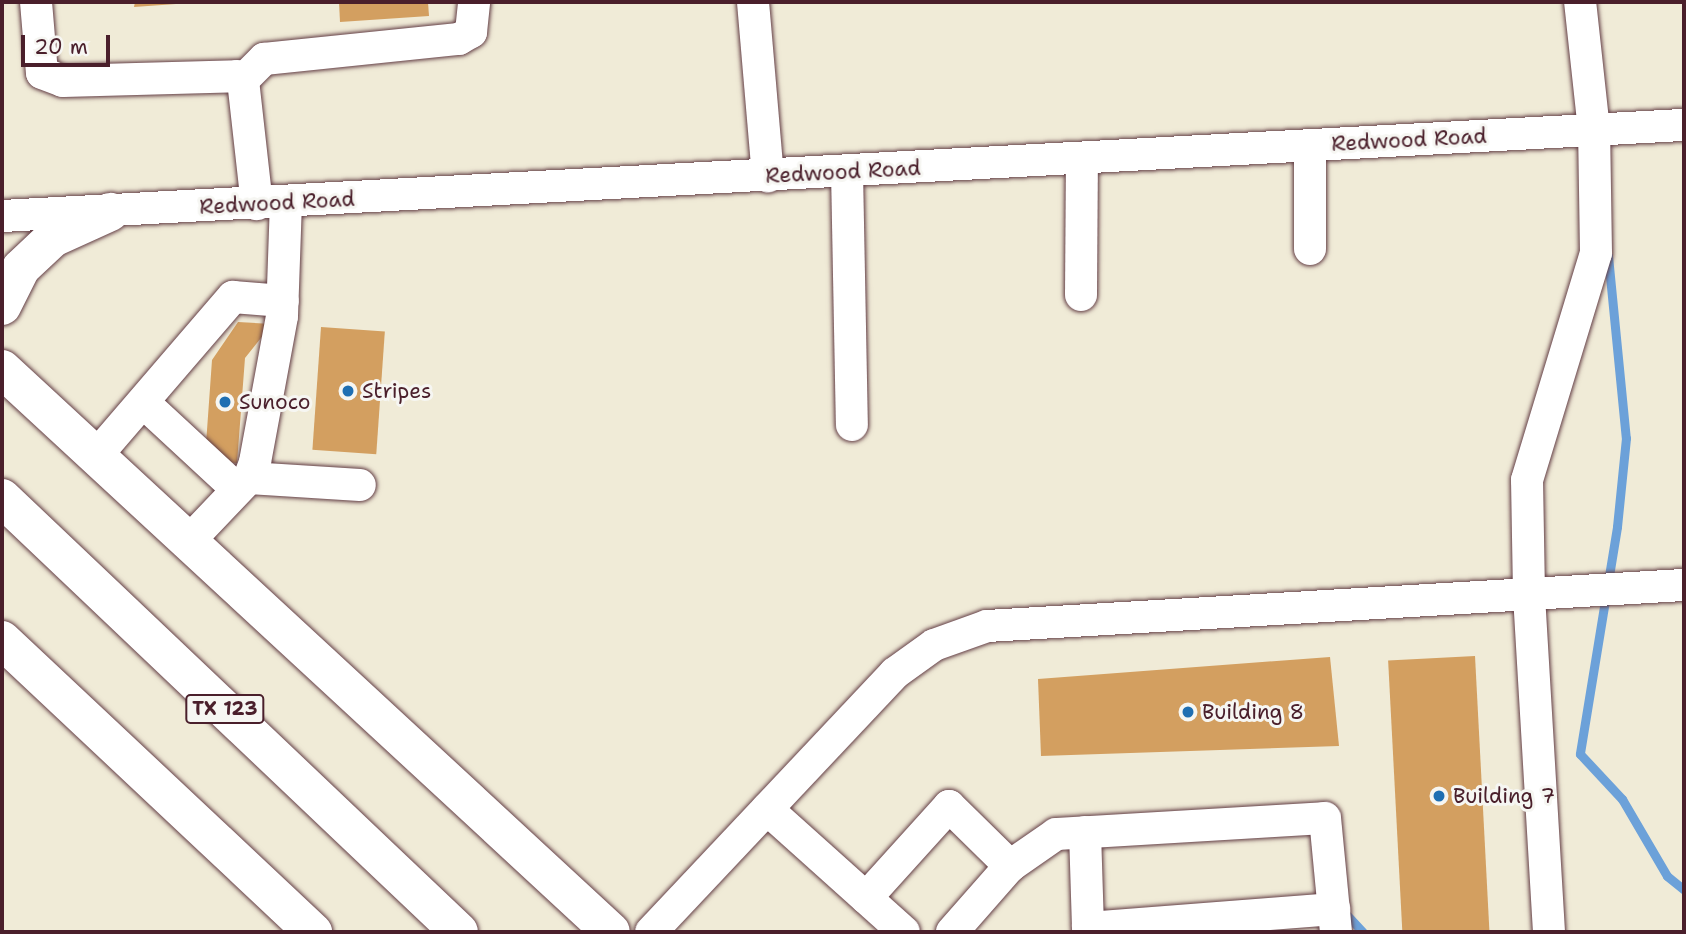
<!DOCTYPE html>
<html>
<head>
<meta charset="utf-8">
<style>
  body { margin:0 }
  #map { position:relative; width:1686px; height:934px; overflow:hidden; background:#f0ebd7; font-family:"Shantell Sans",sans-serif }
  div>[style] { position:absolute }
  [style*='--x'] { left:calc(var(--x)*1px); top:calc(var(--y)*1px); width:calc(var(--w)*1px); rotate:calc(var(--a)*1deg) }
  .stream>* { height:9px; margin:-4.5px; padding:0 4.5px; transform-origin:4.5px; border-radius:4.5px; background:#6ca1d9 }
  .building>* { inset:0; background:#d39f60; transform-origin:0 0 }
  .roads { filter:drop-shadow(0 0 2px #633e45) drop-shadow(0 0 2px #633e45) }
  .minor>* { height:32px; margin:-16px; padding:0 16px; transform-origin:16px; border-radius:16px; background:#fff }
  .major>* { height:38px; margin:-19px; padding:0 19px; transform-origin:19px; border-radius:19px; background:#fff }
  .dots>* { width:19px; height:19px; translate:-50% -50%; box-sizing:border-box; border:4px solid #f6f6f2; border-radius:50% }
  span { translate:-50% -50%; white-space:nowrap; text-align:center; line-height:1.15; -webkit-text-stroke:6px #f6f6f2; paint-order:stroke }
  .shield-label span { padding:2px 5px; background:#f6f6f2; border:2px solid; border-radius:5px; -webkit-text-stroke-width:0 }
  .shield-label { font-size:19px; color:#4a1f2b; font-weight:700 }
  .street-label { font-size:21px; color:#4a1f2b }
  .poi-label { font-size:21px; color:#4a1f2b }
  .left { translate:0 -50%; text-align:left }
  .frame { position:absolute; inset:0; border:4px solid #4a1f2b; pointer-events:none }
  .scale { position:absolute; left:21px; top:35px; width:89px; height:32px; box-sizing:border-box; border:4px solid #4a1f2b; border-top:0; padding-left:9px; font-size:21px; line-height:24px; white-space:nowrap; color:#4a1f2b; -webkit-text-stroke:5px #f6f6f2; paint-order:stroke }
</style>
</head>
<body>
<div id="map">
  <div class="stream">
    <div style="--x:1608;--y:256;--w:183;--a:84.4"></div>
    <div style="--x:1626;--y:438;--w:89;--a:95.8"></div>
    <div style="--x:1617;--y:527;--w:230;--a:99.3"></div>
    <div style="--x:1580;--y:754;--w:62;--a:47"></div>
    <div style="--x:1622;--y:799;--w:89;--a:59.7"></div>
    <div style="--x:1667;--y:876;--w:22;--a:39"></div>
    <div style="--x:1345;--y:913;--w:26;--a:47"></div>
  </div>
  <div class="building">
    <div style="clip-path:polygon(135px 2px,176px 2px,176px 4px,134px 7px)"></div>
    <div style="clip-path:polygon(339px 2px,428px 2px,429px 16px,340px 22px)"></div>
    <div style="clip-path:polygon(238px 322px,272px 324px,245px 358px,237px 463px,221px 462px,206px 444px,212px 360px)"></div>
    <div style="left:321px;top:327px;width:64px;height:123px;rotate:4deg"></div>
    <div style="left:1475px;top:656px;width:276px;height:87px;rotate:87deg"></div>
    <div style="clip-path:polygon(1330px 657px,1339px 746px,1041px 756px,1038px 679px)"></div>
  </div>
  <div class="roads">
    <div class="minor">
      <div style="--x:36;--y:2;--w:71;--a:85.2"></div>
      <div style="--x:42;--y:73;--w:22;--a:21"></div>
      <div style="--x:63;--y:81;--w:174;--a:-1.6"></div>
      <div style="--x:237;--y:76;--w:7;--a:34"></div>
      <div style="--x:243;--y:80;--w:125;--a:83.6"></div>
      <div style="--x:753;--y:2;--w:175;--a:85.1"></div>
      <div style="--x:243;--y:80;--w:30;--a:-45"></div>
      <div style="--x:264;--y:59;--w:196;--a:-5.9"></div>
      <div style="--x:459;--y:39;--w:14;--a:-30"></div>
      <div style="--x:471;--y:32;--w:30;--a:-84"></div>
      <div style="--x:847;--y:171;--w:254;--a:88.9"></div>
      <div style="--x:2;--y:216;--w:1684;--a:-3.1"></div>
      <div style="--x:1310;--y:249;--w:103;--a:-90"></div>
      <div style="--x:1081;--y:295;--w:137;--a:-89.6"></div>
      <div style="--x:144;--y:403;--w:127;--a:42.8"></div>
      <div style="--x:96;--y:456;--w:210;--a:-49.3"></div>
      <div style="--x:233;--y:297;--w:50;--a:4.6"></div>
      <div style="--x:249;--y:478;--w:111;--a:3.6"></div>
      <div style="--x:188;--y:542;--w:88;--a:-46.4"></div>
      <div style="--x:249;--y:478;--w:17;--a:-69"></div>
      <div style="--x:255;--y:462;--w:148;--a:-79.5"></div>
      <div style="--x:282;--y:316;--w:114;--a:-88"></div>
      <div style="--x:767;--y:809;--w:184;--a:41.9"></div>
      <div style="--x:1085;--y:832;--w:96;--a:88.2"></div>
      <div style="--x:1088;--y:928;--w:247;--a:-4.4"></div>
      <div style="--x:1010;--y:866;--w:56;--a:-34.8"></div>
      <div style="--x:1056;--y:834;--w:269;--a:-3.4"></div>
      <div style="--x:1325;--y:818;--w:115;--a:84.5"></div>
      <div style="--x:866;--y:898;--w:124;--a:-47.9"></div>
      <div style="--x:949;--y:806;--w:86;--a:44.5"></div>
      <div style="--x:1010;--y:866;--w:88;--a:131.3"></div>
      <div style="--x:651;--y:932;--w:356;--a:-46.7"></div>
      <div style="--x:895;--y:673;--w:48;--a:-35.7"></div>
      <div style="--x:934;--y:645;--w:56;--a:-19.7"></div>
      <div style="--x:987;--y:626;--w:698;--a:-3.37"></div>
      <div style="--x:1549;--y:932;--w:339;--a:-93.4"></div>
      <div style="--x:1529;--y:594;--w:114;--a:-91"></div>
      <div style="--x:1527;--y:480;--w:237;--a:-73.1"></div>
      <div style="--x:1596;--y:253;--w:123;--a:-90.9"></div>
      <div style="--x:1594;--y:130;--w:129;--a:-96.2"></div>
    </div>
    <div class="major">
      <div style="--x:2;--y:306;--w:42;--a:-63.4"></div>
      <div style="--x:21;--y:268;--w:44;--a:-43.2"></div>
      <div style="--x:53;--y:238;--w:63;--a:-24.5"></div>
      <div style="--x:2;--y:369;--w:829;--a:42.75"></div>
      <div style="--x:2;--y:498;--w:630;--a:43.52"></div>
      <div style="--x:2;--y:640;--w:427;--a:43.2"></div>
    </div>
  </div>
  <div class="dots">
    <div style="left:348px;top:391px;background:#1f6fb2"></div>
    <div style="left:225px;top:402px;background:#1f6fb2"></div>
    <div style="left:1188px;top:712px;background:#1f6fb2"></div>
    <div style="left:1439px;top:796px;background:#1f6fb2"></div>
  </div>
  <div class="shield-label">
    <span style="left:225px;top:709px">TX 123</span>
  </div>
  <div class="street-label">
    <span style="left:1409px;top:140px;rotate:-3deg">Redwood Road</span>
    <span style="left:843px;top:172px;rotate:-3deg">Redwood Road</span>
    <span style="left:277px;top:203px;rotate:-3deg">Redwood Road</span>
  </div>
  <div class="poi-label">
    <span class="left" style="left:362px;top:391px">Stripes</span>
    <span class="left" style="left:239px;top:402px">Sunoco</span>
    <span class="left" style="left:1202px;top:712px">Building 8</span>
    <span class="left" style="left:1453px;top:796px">Building 7</span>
  </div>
  <div class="frame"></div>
  <div class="scale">20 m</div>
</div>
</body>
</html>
